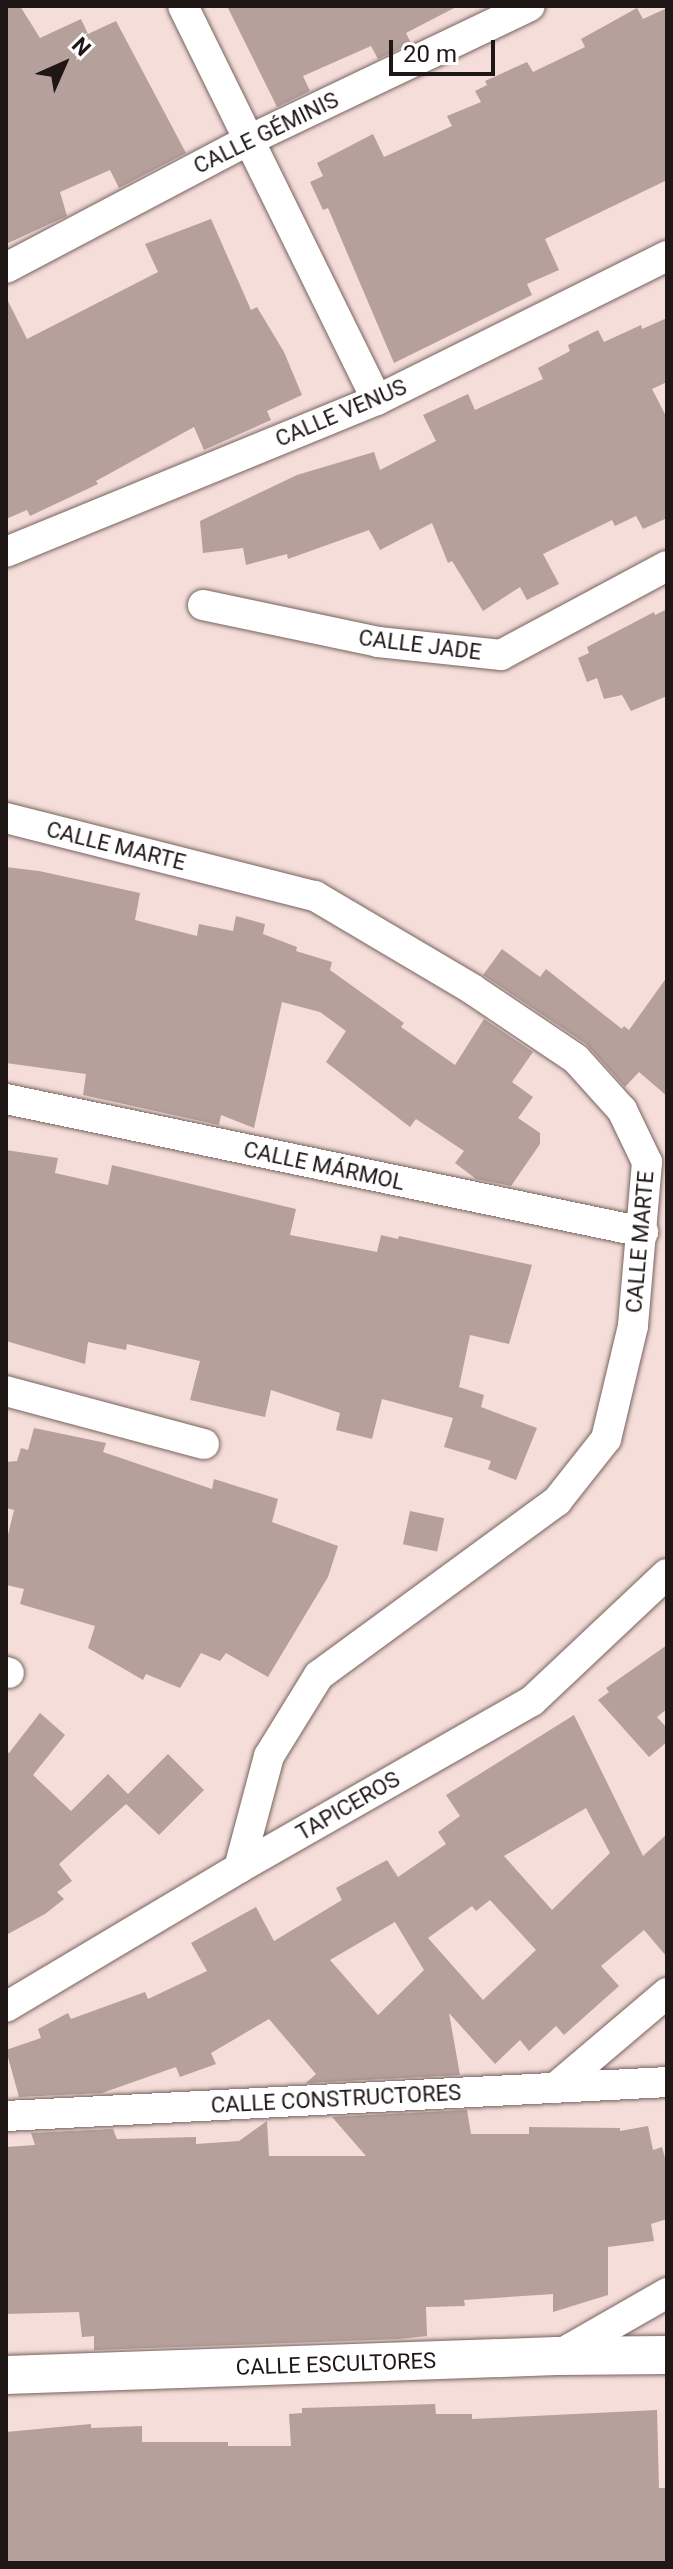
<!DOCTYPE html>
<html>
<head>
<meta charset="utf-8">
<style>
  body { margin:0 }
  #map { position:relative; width:673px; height:2569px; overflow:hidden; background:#f5ddd9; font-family:Roboto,sans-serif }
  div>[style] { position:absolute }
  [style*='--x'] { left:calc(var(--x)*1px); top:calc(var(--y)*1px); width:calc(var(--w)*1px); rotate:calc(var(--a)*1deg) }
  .building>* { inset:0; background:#b6a09c; transform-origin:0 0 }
  .roads { filter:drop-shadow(0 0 2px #77635f) drop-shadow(0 0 2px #77635f) }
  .minor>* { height:30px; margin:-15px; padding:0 15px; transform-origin:15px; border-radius:15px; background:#fff }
  .tertiary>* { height:38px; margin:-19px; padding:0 19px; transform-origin:19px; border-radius:19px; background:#fff }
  span { translate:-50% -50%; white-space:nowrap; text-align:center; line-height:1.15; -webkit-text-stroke:6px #fff; paint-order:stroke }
  .street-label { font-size:22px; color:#1f1716 }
  .frame { position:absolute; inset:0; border:8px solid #1f1716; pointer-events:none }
  .north { position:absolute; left:24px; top:24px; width:80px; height:80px; -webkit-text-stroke:6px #fff; paint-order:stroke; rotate:45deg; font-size:22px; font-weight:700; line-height:32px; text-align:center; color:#1f1716 }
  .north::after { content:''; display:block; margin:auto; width:28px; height:36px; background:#1f1716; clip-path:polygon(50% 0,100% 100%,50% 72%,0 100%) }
  .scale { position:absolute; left:389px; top:40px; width:106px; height:36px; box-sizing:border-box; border:4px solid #1f1716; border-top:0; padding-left:10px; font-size:24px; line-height:28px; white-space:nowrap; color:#1f1716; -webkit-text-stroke:6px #fff; paint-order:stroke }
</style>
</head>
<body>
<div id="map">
  <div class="building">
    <div style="clip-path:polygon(6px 6px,20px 6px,40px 38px,81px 19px,88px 34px,116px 21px,186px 153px,119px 188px,110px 170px,60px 192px,67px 216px,6px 244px)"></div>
    <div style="clip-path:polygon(227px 6px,458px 6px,406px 33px,411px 43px,378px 59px,371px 46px,303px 76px,310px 91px,277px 107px)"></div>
    <div style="clip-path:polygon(637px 8px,643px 19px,667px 8px,667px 180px,545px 239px,559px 270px,527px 284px,532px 295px,394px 363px,328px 208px,323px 210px,310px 182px,323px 176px,317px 163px,373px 134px,384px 157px,452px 126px,447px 116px,481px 102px,475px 91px,487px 85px,485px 81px,527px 62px,533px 72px,585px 47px,581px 39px)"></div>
    <div style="clip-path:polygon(211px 219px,251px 310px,257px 307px,284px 352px,302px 395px,267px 411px,271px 420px,204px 450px,194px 427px,96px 481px,98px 484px,30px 516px,27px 510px,6px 519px,6px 297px,27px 339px,158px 272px,145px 244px)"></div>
    <div style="clip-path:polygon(667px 318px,667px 382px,652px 389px,667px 418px,667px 518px,643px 529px,636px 516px,615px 526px,612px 520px,543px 554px,559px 584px,527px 600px,520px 587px,483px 611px,452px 561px,448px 563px,432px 523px,380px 550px,369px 530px,288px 559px,287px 554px,246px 565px,243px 548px,203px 553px,200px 521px,297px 475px,374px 452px,380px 470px,436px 441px,423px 415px,468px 394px,475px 410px,543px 379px,538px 368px,570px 351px,568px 345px,598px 330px,604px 342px,641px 325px,642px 329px)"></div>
    <div style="clip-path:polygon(667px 609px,667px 696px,631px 711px,622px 695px,604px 699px,597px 678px,587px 682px,578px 658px,589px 653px,587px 647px,654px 612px,655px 615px)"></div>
    <div style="clip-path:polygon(6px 867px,39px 871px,140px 893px,135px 920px,197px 936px,199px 924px,233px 931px,236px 916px,265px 924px,263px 934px,297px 947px,296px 951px,332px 962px,330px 970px,404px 1023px,401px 1027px,455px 1065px,484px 1019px,533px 1052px,512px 1082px,533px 1097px,518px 1118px,540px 1133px,540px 1144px,511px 1186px,476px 1179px,455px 1163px,464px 1151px,416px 1119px,410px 1127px,326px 1062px,346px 1031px,320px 1012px,282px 1002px,254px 1128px,221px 1115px,219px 1125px,83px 1095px,86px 1074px,6px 1063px)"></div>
    <div style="clip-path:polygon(502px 949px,540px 977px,546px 969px,622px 1029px,624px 1026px,629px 1030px,667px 977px,667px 1096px,639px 1072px,625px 1087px,586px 1044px,483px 975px)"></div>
    <div style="clip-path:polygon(6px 1150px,58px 1158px,55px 1173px,108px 1185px,112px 1165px,296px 1209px,290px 1235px,377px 1252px,381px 1235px,398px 1239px,399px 1236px,532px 1265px,509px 1344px,470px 1335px,459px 1387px,484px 1395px,481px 1407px,537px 1428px,516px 1480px,488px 1469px,491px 1461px,444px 1447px,453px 1418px,382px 1399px,372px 1439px,336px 1430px,340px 1413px,271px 1390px,265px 1417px,190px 1400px,200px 1361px,127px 1344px,126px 1350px,88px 1342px,85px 1364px,6px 1341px)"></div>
    <div style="clip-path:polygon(34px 1428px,106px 1443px,103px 1452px,212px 1489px,214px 1479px,278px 1499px,272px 1522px,338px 1546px,328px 1577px,268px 1677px,226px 1653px,220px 1661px,201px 1653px,180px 1688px,146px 1674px,143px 1680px,88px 1648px,95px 1626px,20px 1604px,24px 1589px,6px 1585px,6px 1543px,14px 1510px,6px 1508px,6px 1462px,17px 1461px,21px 1448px,28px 1450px)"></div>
    <div style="left:410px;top:1511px;width:35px;height:34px;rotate:12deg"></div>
    <div style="clip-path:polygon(667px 1645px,667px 1709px,657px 1717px,667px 1728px,667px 1742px,649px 1757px,598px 1700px,609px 1692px,606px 1688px)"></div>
    <div style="clip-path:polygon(40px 1713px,65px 1735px,33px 1775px,71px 1811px,108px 1774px,128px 1794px,168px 1754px,204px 1790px,159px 1835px,126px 1804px,59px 1864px,72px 1881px,57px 1892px,64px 1899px,45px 1914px,6px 1935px,6px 1751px,9px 1753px)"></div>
    <div style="clip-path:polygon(evenodd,574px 1715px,643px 1856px,667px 1834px,667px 1957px,644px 1930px,601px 1966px,619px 1986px,564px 2035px,556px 2026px,529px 2051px,520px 2040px,495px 2064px,449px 2013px,460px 2075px,306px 2083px,316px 2074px,269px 2019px,211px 2053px,216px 2064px,180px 2077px,176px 2067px,102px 2093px,19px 2097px,6px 2050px,41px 2038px,38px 2029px,68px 2013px,71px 2019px,145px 1992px,148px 1999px,207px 1971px,191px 1943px,256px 1907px,274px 1941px,342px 1900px,336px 1888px,387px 1860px,398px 1877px,446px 1844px,438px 1832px,460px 1816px,446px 1795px,574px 1715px,586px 1808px,610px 1853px,552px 1910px,504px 1856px,586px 1808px,574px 1715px,490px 1900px,536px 1950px,483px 2000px,428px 1938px,472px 1906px,476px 1911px,490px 1900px,574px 1715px,395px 1922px,424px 1970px,378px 2015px,330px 1960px,395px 1922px)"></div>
    <div style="clip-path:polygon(467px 2110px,471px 2134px,529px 2134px,529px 2127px,620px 2128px,620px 2131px,648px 2126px,653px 2150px,662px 2147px,667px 2165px,667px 2219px,651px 2224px,654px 2241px,608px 2247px,608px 2295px,553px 2312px,553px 2294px,464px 2300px,465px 2306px,426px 2307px,427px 2336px,399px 2339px,94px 2350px,94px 2336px,82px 2337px,79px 2312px,6px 2314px,6px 2147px,35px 2145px,31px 2133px,113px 2129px,117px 2139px,196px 2137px,196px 2144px,239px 2141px,267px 2121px,269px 2156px,366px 2156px,332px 2117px)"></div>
    <div style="clip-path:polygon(435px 2404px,436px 2414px,472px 2414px,472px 2419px,657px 2410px,659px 2488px,667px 2488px,667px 2563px,6px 2563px,6px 2432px,91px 2424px,91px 2428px,142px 2426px,142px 2442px,228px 2442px,228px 2446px,291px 2446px,289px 2414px,302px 2413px,302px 2408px)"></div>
  </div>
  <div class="roads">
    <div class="minor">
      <div style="--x:183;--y:6;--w:439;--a:63.8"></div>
      <div style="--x:6;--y:268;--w:275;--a:-27.8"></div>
      <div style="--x:249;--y:140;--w:311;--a:-25.5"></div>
      <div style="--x:6;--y:552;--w:401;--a:-22.3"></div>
      <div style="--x:377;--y:400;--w:324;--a:-26.4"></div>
      <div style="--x:203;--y:605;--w:179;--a:11.9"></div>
      <div style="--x:378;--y:642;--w:124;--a:6"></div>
      <div style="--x:501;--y:655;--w:188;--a:-28.2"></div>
      <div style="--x:6;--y:818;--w:319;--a:14.2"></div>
      <div style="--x:315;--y:896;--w:182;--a:30.6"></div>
      <div style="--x:472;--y:989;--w:125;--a:33.9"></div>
      <div style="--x:576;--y:1059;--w:69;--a:48"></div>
      <div style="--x:622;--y:1110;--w:58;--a:64.3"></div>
      <div style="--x:647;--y:1162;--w:165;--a:94.9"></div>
      <div style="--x:633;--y:1326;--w:116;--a:103.4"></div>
      <div style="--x:606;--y:1439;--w:79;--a:128.3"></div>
      <div style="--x:557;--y:1501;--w:295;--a:143.8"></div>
      <div style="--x:319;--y:1675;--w:95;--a:121.7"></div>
      <div style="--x:269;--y:1756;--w:116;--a:105"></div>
      <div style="--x:6;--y:1099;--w:651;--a:11.79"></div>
      <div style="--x:6;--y:1391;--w:205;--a:15"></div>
      <div style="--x:6;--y:1672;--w:3;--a:18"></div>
      <div style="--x:6;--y:2007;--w:271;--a:-30.8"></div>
      <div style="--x:239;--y:1868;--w:337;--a:-29.7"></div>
      <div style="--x:532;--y:1701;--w:185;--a:-43.3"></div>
      <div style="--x:555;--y:2088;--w:147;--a:-40.3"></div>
      <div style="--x:6;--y:2116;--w:662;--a:-2.94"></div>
      <div style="--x:557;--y:2356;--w:127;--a:-29.8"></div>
    </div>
    <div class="tertiary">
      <div style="--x:6;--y:2375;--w:551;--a:-1.97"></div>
      <div style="--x:557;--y:2356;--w:110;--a:-0.5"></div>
    </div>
  </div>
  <div class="street-label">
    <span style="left:266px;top:133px;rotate:-26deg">CALLE GÉMINIS</span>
    <span style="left:341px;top:413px;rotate:-23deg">CALLE VENUS</span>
    <span style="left:420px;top:645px;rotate:7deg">CALLE JADE</span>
    <span style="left:116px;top:846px;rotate:14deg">CALLE MARTE</span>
    <span style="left:324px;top:1166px;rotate:12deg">CALLE MÁRMOL</span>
    <span style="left:640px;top:1242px;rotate:-85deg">CALLE MARTE</span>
    <span style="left:348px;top:1806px;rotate:-30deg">TAPICEROS</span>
    <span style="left:336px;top:2099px;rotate:-3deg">CALLE CONSTRUCTORES</span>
    <span style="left:336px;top:2364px;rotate:-2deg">CALLE ESCULTORES</span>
  </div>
  <div class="frame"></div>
  <div class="north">N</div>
  <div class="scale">20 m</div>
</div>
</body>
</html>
